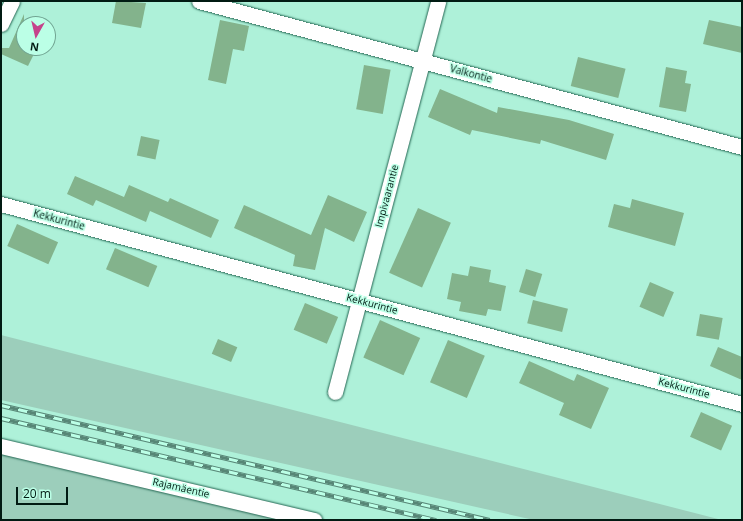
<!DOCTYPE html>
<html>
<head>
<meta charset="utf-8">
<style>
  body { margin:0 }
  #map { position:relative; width:743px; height:521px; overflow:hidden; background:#aef1d9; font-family:"Open Sans",sans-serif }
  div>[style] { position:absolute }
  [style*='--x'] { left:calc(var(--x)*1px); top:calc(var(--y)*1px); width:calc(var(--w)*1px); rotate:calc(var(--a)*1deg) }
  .green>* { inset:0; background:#9ccebb }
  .building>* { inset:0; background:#83b38c; transform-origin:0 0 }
  .roads { filter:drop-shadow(0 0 1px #236652) drop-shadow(0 0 1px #236652) }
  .street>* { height:15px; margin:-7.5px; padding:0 7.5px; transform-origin:7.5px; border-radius:7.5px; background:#fff }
  .rail>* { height:4.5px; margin-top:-2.25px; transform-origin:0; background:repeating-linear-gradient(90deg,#bbffe6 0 9px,#578676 0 18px); box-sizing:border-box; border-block:1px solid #578676 }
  span { translate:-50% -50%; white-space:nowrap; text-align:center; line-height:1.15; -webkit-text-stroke:3px #bbffe6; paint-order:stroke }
  .street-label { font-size:10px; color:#011b13 }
  .frame { position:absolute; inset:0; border:2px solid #011b13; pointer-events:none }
  .north { position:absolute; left:16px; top:16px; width:40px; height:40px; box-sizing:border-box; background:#bbffe6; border:1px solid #71a492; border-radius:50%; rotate:188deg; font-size:11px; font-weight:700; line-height:16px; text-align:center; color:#011b13 }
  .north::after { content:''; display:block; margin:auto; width:14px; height:18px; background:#c5438b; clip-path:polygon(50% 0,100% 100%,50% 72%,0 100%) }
  .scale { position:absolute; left:16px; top:487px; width:52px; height:18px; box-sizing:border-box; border:2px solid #011b13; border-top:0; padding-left:5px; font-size:12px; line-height:14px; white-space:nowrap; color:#011b13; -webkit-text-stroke:3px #bbffe6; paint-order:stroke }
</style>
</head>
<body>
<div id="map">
  <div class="green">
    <div style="clip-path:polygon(1px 335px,722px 520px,534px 520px,1px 400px)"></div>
    <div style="clip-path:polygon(1px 446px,306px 520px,1px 520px)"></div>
  </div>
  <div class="building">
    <div style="clip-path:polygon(116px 1px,146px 3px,141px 28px,112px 23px)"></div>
    <div style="clip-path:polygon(24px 14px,24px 48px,37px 48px,28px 66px,1px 54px,1px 48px,9px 48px)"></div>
    <div style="clip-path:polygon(220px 20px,249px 26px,244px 51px,233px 49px,226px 84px,208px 80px)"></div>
    <div style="clip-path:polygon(709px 20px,742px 27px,742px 53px,703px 44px)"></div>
    <div style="left:578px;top:57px;width:49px;height:30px;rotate:14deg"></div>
    <div style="left:364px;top:65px;width:27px;height:45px;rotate:10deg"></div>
    <div style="clip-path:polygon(666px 67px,687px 71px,685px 83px,691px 84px,686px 112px,659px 107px)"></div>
    <div style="clip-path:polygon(440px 89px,497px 113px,498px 107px,569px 120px,614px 134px,606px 160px,541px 140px,540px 144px,472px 130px,470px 135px,428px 117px)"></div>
    <div style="left:141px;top:136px;width:19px;height:20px;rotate:12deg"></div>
    <div style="clip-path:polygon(75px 176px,124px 197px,129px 185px,168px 202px,170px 198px,219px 220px,211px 238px,150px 211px,146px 222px,96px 200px,93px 206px,67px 194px)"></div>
    <div style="clip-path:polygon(328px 195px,367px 212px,354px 242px,325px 228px,315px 270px,293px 266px,295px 255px,234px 228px,244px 205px,311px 235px)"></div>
    <div style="clip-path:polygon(632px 199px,684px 213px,675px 246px,608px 227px,614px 204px,630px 208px)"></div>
    <div style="left:418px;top:208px;width:36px;height:71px;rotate:24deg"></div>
    <div style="left:17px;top:224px;width:45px;height:24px;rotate:24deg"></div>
    <div style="left:115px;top:248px;width:46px;height:23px;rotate:23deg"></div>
    <div style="clip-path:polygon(470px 266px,491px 270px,489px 282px,506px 286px,501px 311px,488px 309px,486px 316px,459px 311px,461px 302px,447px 299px,452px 273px,468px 276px)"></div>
    <div style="left:526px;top:269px;width:17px;height:24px;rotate:17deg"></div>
    <div style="left:650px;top:282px;width:26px;height:27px;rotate:23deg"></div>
    <div style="left:533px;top:300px;width:36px;height:24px;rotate:14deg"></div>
    <div style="left:305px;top:303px;width:36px;height:29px;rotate:23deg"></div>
    <div style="left:700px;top:314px;width:23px;height:22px;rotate:10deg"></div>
    <div style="left:380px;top:320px;width:44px;height:41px;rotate:24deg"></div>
    <div style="left:218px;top:339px;width:21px;height:16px;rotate:23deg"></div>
    <div style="left:448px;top:340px;width:40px;height:46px;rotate:23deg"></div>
    <div style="clip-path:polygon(718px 347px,742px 357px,742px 380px,710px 366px)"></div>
    <div style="clip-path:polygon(529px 361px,574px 381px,577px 374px,609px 388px,591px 429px,559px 415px,564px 403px,519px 383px)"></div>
    <div style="left:701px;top:412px;width:34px;height:27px;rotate:24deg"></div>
  </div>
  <div class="roads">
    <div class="street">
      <div style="--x:199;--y:1;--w:562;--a:15.05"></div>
      <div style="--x:1;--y:24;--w:25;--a:-64"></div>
      <div style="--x:1;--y:204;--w:768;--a:15.1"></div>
      <div style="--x:335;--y:392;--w:404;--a:-75.2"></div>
      <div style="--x:1;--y:446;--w:322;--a:13.3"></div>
    </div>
  </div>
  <div class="rail">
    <div style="--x:1;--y:405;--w:502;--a:13.23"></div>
    <div style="--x:1;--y:418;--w:447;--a:13.2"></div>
  </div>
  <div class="street-label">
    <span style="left:471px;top:74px;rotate:15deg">Valkontie</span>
    <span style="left:387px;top:196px;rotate:-75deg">Impivaarantie</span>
    <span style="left:59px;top:220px;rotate:15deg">Kekkurintie</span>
    <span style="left:372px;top:304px;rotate:15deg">Kekkurintie</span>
    <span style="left:684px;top:388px;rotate:15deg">Kekkurintie</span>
    <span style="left:181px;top:488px;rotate:13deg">Rajamäentie</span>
  </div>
  <div class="frame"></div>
  <div class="north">N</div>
  <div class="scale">20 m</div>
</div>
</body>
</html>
